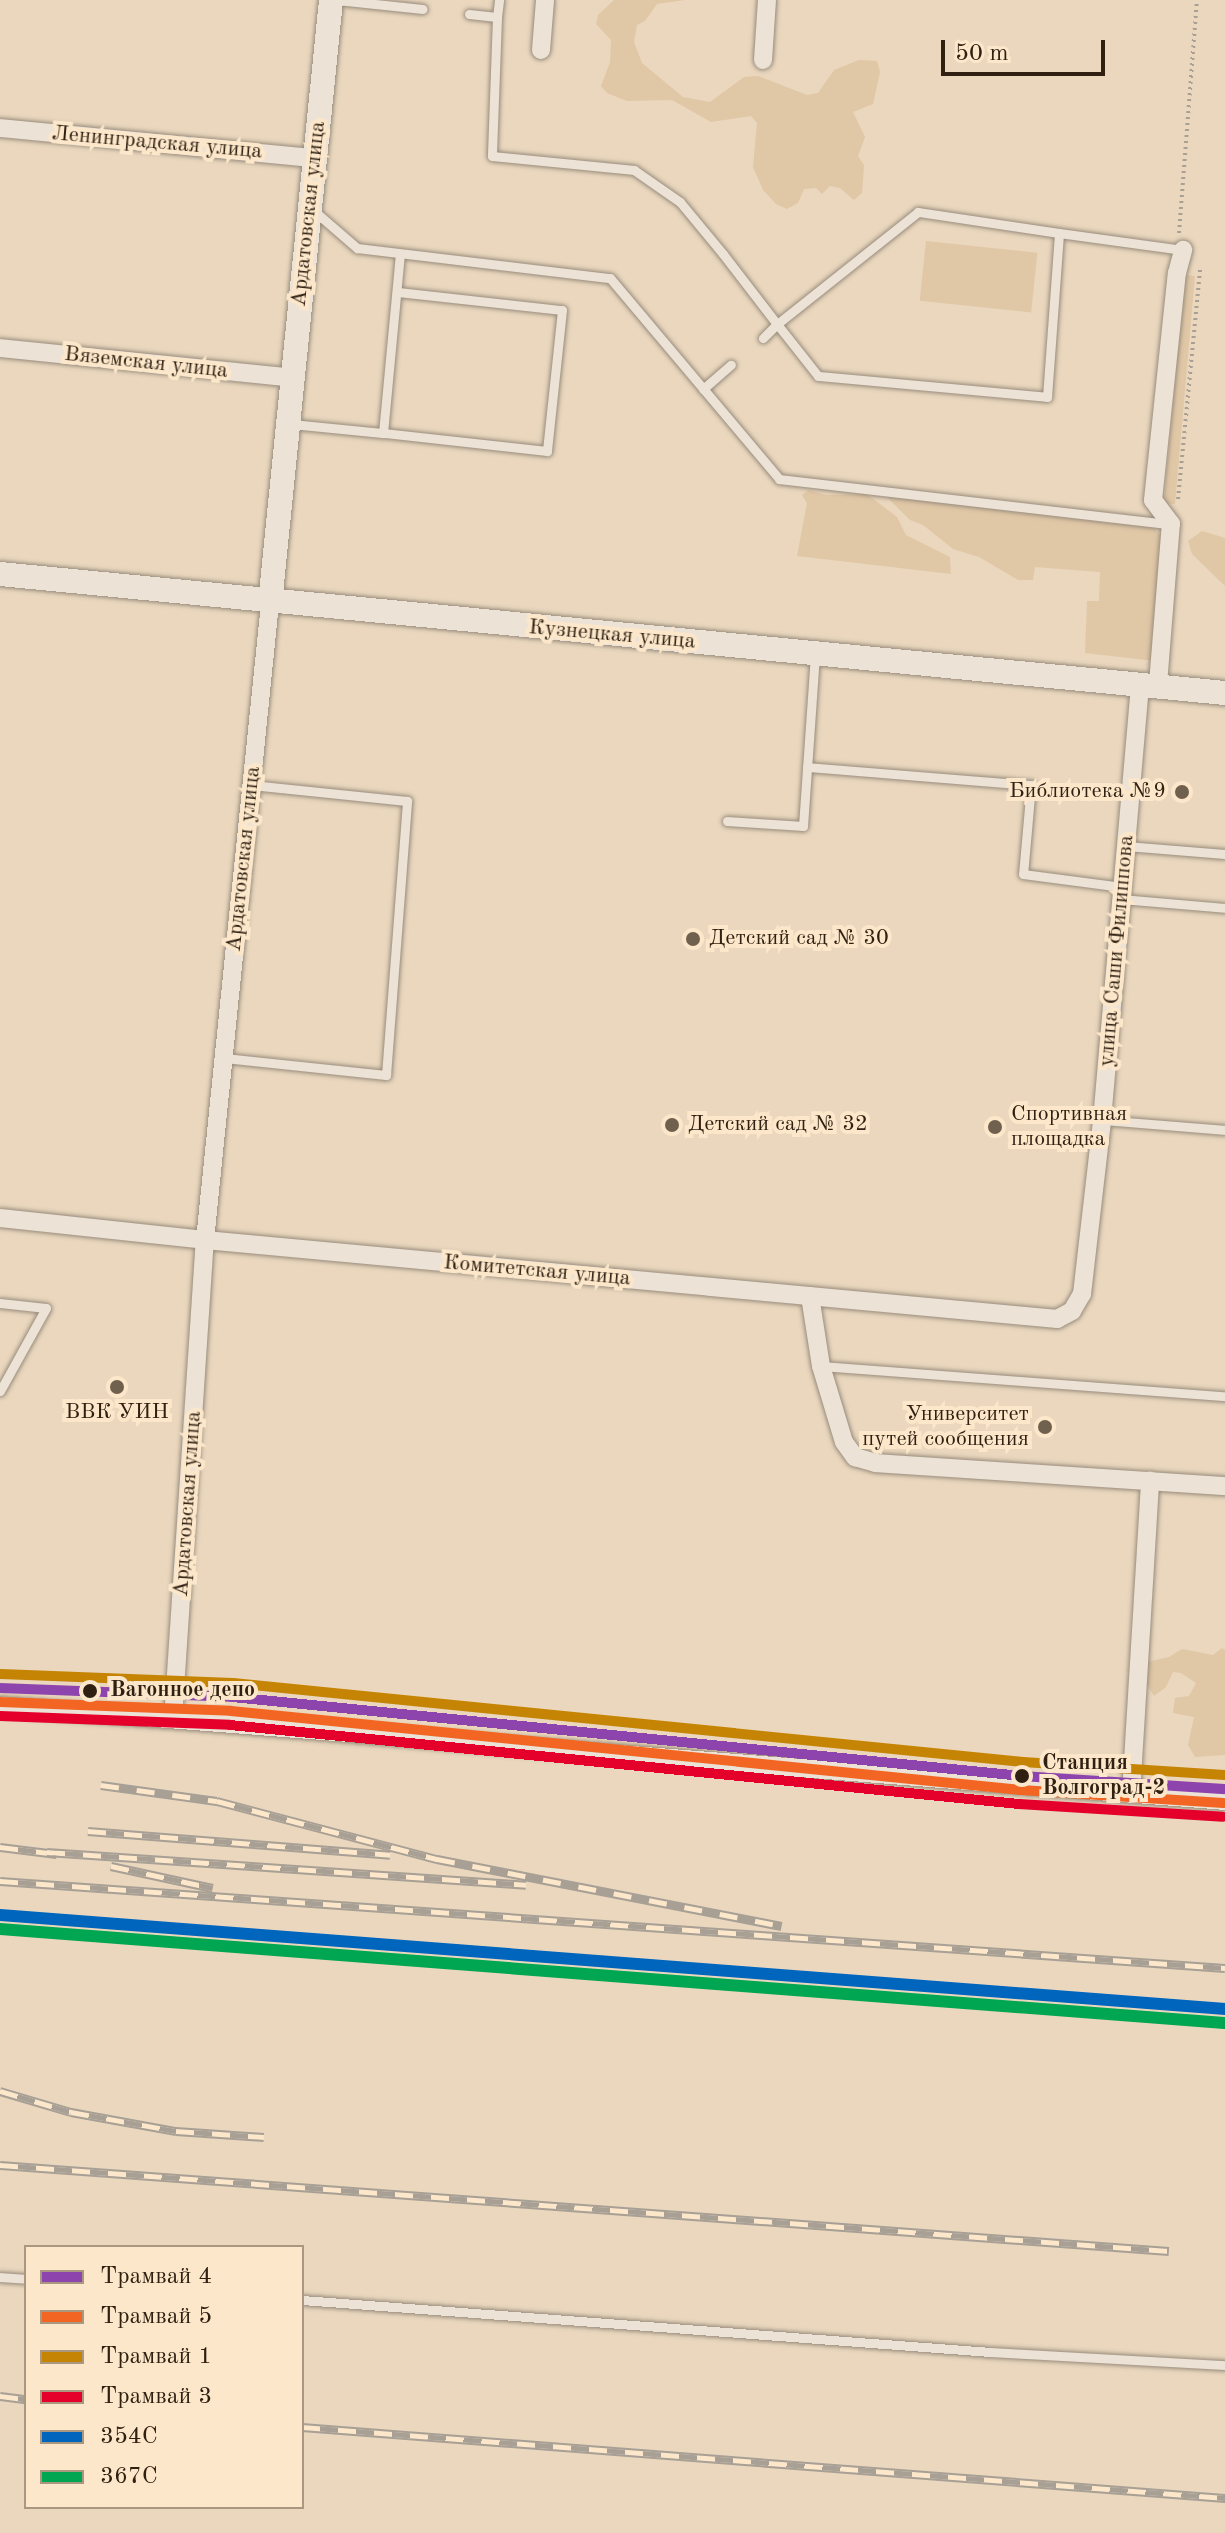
<!DOCTYPE html>
<html>
<head>
<meta charset="utf-8">
<style>
  body { margin:0 }
  #map { position:relative; width:1225px; height:2533px; overflow:hidden; background:#ead7be; font-family:"Old Standard TT",serif }
  div>[style] { position:absolute }
  [style*='--x'] { left:calc(var(--x)*1px); top:calc(var(--y)*1px); width:calc(var(--w)*1px); rotate:calc(var(--a)*1deg) }
  .green>* { inset:0; background:#e0c7a6; transform-origin:0 0 }
  .path>* { height:4px; margin-top:-2px; transform-origin:0; background:repeating-linear-gradient(90deg,#a8a095 0 2px,transparent 0 6px) }
  .roads { filter:drop-shadow(0 0 2px #988c7c) drop-shadow(0 0 2px #988c7c) }
  .lane>* { height:9px; margin:-4.5px; padding:0 4.5px; transform-origin:4.5px; border-radius:4.5px; background:#ece2d6 }
  .street>* { height:18px; margin:-9px; padding:0 9px; transform-origin:9px; border-radius:9px; background:#ece2d6 }
  .secondary>* { height:24px; margin:-12px; padding:0 12px; transform-origin:12px; border-radius:12px; background:#ece2d6 }
  .rail>* { height:9px; margin-top:-4.5px; transform-origin:0; background:repeating-linear-gradient(90deg,#fce7ca 0 18px,#a8a095 0 36px); box-sizing:border-box; border-block:2px solid #a8a095 }
  .rail-1>* { height:12px; margin:-6px; padding:0 6px; transform-origin:6px; border-radius:6px; background:#0065bd }
  .rail-2>* { height:12px; margin:-6px; padding:0 6px; transform-origin:6px; border-radius:6px; background:#00a651 }
  .tram-1>* { height:10px; margin:-5px; padding:0 5px; transform-origin:5px; border-radius:5px; background:#8e44ad }
  .tram-2>* { height:10px; margin:-5px; padding:0 5px; transform-origin:5px; border-radius:5px; background:#f26522 }
  .tram-3>* { height:10px; margin:-5px; padding:0 5px; transform-origin:5px; border-radius:5px; background:#c58404 }
  .tram-4>* { height:10px; margin:-5px; padding:0 5px; transform-origin:5px; border-radius:5px; background:#e4002b }
  .dots>* { width:22px; height:22px; translate:-50% -50%; box-sizing:border-box; border:4px solid #fce7ca; border-radius:50% }
  span { translate:-50% -50%; white-space:nowrap; text-align:center; line-height:1.15; -webkit-text-stroke:8px #fce7ca; paint-order:stroke }
  .street-label { font-size:22px; color:#2f2012 }
  .poi-label { font-size:22px; color:#2f2012 }
  .right { translate:-100% -50%; text-align:right }
  .left { translate:0 -50%; text-align:left }
  .stop-label { font-size:22px; color:#2f2012; font-weight:700 }
  .legend { position:absolute; left:24px; top:2245px; width:280px; height:264px; box-sizing:border-box; background:#fce7ca; border:2px solid #aa9780; margin:0; padding:10px 14px; list-style:none; font-size:24px; color:#2f2012 }
  .legend li { display:flex; align-items:center; gap:16px; height:40px }
  .legend b { width:40px; border:2px solid #aa9780 }
  .scale { position:absolute; left:941px; top:40px; width:164px; height:36px; box-sizing:border-box; border:4px solid #2f2012; border-top:0; padding-left:10px; font-size:24px; line-height:28px; white-space:nowrap; color:#2f2012; -webkit-text-stroke:6px #fce7ca; paint-order:stroke }
</style>
</head>
<body>
<div id="map">
  <div class="green">
    <div style="clip-path:polygon(614px 0,685px 0,657px 4px,645px 21px,637px 25px,634px 42px,642px 63px,683px 97px,710px 102px,744px 77px,758px 76px,807px 95px,818px 93px,834px 70px,859px 60px,877px 61px,880px 72px,873px 104px,853px 112px,865px 137px,858px 156px,864px 165px,862px 193px,854px 200px,840px 188px,830px 186px,822px 194px,816px 188px,804px 189px,798px 203px,787px 209px,776px 204px,763px 190px,753px 167px,757px 123px,751px 116px,711px 122px,672px 100px,627px 101px,607px 93px,601px 86px,610px 62px,611px 40px,596px 24px,598px 15px)"></div>
    <div style="left:926px;top:241px;width:112px;height:60px;rotate:6deg"></div>
    <div style="left:1184px;top:275px;width:11px;height:229px;rotate:5deg"></div>
    <div style="clip-path:polygon(809px 490px,826px 495px,867px 494px,897px 517px,906px 535px,950px 557px,951px 574px,797px 556px,807px 503px,802px 495px)"></div>
    <div style="clip-path:polygon(885px 495px,1152px 525px,1162px 538px,1155px 661px,1085px 653px,1087px 601px,1099px 601px,1100px 572px,1035px 567px,1033px 580px,1018px 580px,979px 557px,953px 549px,923px 525px,910px 520px)"></div>
    <div style="clip-path:polygon(1202px 531px,1225px 538px,1225px 586px,1192px 554px,1188px 541px)"></div>
    <div style="clip-path:polygon(1222px 1648px,1225px 1650px,1225px 1755px,1195px 1757px,1188px 1745px,1194px 1717px,1173px 1713px,1175px 1698px,1189px 1696px,1196px 1683px,1181px 1673px,1173px 1672px,1166px 1687px,1154px 1696px,1144px 1680px,1142px 1663px,1169px 1657px,1182px 1649px,1213px 1655px)"></div>
  </div>
  <div class="path">
    <div style="--x:1179;--y:233;--w:234;--a:-85.6"></div>
    <div style="--x:1178;--y:499;--w:231;--a:-84.5"></div>
  </div>
  <div class="roads">
    <div class="lane">
      <div style="--x:337;--y:0;--w:86;--a:6"></div>
      <div style="--x:469;--y:14;--w:28;--a:6"></div>
      <div style="--x:497;--y:17;--w:139;--a:92.1"></div>
      <div style="--x:492;--y:156;--w:143;--a:5.6"></div>
      <div style="--x:634;--y:170;--w:56;--a:34.8"></div>
      <div style="--x:680;--y:202;--w:67;--a:50.4"></div>
      <div style="--x:723;--y:254;--w:88;--a:52.4"></div>
      <div style="--x:777;--y:324;--w:66;--a:51.7"></div>
      <div style="--x:818;--y:376;--w:230;--a:5.2"></div>
      <div style="--x:1047;--y:397;--w:164;--a:-85.8"></div>
      <div style="--x:1059;--y:233;--w:143;--a:-171.5"></div>
      <div style="--x:918;--y:212;--w:180;--a:141.5"></div>
      <div style="--x:777;--y:324;--w:20;--a:135"></div>
      <div style="--x:497;--y:17;--w:17;--a:-83"></div>
      <div style="--x:312;--y:209;--w:60;--a:40.9"></div>
      <div style="--x:357;--y:248;--w:255;--a:6.8"></div>
      <div style="--x:610;--y:278;--w:263;--a:49.9"></div>
      <div style="--x:779;--y:479;--w:393;--a:6.6"></div>
      <div style="--x:1059;--y:233;--w:125;--a:7.8"></div>
      <div style="--x:398;--y:292;--w:165;--a:6.3"></div>
      <div style="--x:562;--y:310;--w:142;--a:96.1"></div>
      <div style="--x:547;--y:451;--w:165;--a:-173.7"></div>
      <div style="--x:383;--y:433;--w:180;--a:-84.6"></div>
      <div style="--x:703;--y:389;--w:37;--a:-41"></div>
      <div style="--x:291;--y:424;--w:92;--a:5.6"></div>
      <div style="--x:807;--y:767;--w:225;--a:4.6"></div>
      <div style="--x:1031;--y:785;--w:89;--a:95.1"></div>
      <div style="--x:1023;--y:874;--w:100;--a:7.5"></div>
      <div style="--x:727;--y:821;--w:76;--a:3.8"></div>
      <div style="--x:803;--y:826;--w:173;--a:-86"></div>
      <div style="--x:1126;--y:846;--w:99;--a:4.6"></div>
      <div style="--x:1121;--y:899;--w:104;--a:4.9"></div>
      <div style="--x:224;--y:1058;--w:163;--a:6"></div>
      <div style="--x:386;--y:1075;--w:275;--a:-85.6"></div>
      <div style="--x:407;--y:801;--w:157;--a:-174.1"></div>
      <div style="--x:1102;--y:1120;--w:123;--a:4.6"></div>
      <div style="--x:0;--y:1303;--w:46;--a:6.2"></div>
      <div style="--x:46;--y:1308;--w:95;--a:119"></div>
      <div style="--x:822;--y:1366;--w:404;--a:4.3"></div>
      <div style="--x:0;--y:2277;--w:26;--a:4"></div>
      <div style="--x:302;--y:2300;--w:690;--a:4.32"></div>
      <div style="--x:990;--y:2352;--w:235;--a:3.2"></div>
    </div>
    <div class="street">
      <div style="--x:541;--y:50;--w:50;--a:-85.4"></div>
      <div style="--x:763;--y:60;--w:60;--a:-86.2"></div>
      <div style="--x:0;--y:128;--w:315;--a:5.5"></div>
      <div style="--x:0;--y:348;--w:295;--a:5.8"></div>
      <div style="--x:1158;--y:684;--w:161;--a:-85.4"></div>
      <div style="--x:1171;--y:524;--w:30;--a:-127"></div>
      <div style="--x:1153;--y:500;--w:228;--a:-84"></div>
      <div style="--x:1177;--y:273;--w:24;--a:-75"></div>
      <div style="--x:0;--y:1218;--w:206;--a:6.1"></div>
      <div style="--x:205;--y:1240;--w:856;--a:5.3"></div>
      <div style="--x:1057;--y:1319;--w:17;--a:-28"></div>
      <div style="--x:1072;--y:1311;--w:20;--a:-60"></div>
      <div style="--x:1082;--y:1294;--w:175;--a:-83.4"></div>
      <div style="--x:1102;--y:1120;--w:438;--a:-85"></div>
      <div style="--x:810;--y:1296;--w:71;--a:81.1"></div>
      <div style="--x:821;--y:1366;--w:79;--a:73.2"></div>
      <div style="--x:844;--y:1442;--w:19;--a:54"></div>
      <div style="--x:855;--y:1457;--w:22;--a:16"></div>
      <div style="--x:876;--y:1463;--w:350;--a:3.8"></div>
      <div style="--x:0;--y:1706;--w:1229;--a:4.43"></div>
      <div style="--x:173;--y:1719;--w:480;--a:-86.2"></div>
      <div style="--x:205;--y:1240;--w:640;--a:-84.17"></div>
      <div style="--x:1131;--y:1794;--w:314;--a:-86.5"></div>
    </div>
    <div class="secondary">
      <div style="--x:0;--y:574;--w:1231;--a:5.55"></div>
      <div style="--x:270;--y:603;--w:606;--a:-84.22"></div>
    </div>
  </div>
  <div class="rail">
    <div style="--x:101;--y:1785;--w:117;--a:7.9"></div>
    <div style="--x:217;--y:1801;--w:228;--a:14.8"></div>
    <div style="--x:437;--y:1859;--w:351;--a:11"></div>
    <div style="--x:88;--y:1831;--w:303;--a:4.5"></div>
    <div style="--x:0;--y:1847;--w:57;--a:7"></div>
    <div style="--x:47;--y:1852;--w:480;--a:3.9"></div>
    <div style="--x:111;--y:1866;--w:104;--a:12.2"></div>
    <div style="--x:0;--y:1881;--w:1228;--a:4.06"></div>
    <div style="--x:0;--y:2091;--w:74;--a:16.5"></div>
    <div style="--x:71;--y:2112;--w:107;--a:10.3"></div>
    <div style="--x:176;--y:2131;--w:88;--a:3.9"></div>
    <div style="--x:0;--y:2165;--w:1172;--a:4.21"></div>
    <div style="--x:0;--y:2396;--w:26;--a:7"></div>
    <div style="--x:302;--y:2427;--w:926;--a:4.4"></div>
  </div>
  <div class="rail-1">
    <div style="--x:0;--y:1915;--w:1229;--a:4.39"></div>
  </div>
  <div class="rail-2">
    <div style="--x:0;--y:1929;--w:1228;--a:4.39"></div>
  </div>
  <div class="tram-1">
    <div style="--x:0;--y:1688;--w:232;--a:2.2"></div>
    <div style="--x:232;--y:1697;--w:794;--a:5.71"></div>
    <div style="--x:1022;--y:1776;--w:203;--a:3.7"></div>
  </div>
  <div class="tram-2">
    <div style="--x:0;--y:1702;--w:231;--a:2.2"></div>
    <div style="--x:231;--y:1711;--w:794;--a:5.71"></div>
    <div style="--x:1021;--y:1790;--w:203;--a:3.7"></div>
  </div>
  <div class="tram-3">
    <div style="--x:1;--y:1674;--w:232;--a:2.2"></div>
    <div style="--x:233;--y:1683;--w:794;--a:5.71"></div>
    <div style="--x:1023;--y:1762;--w:202;--a:3.7"></div>
  </div>
  <div class="tram-4">
    <div style="--x:0;--y:1716;--w:230;--a:2.2"></div>
    <div style="--x:230;--y:1725;--w:793;--a:5.72"></div>
    <div style="--x:1019;--y:1804;--w:204;--a:3.6"></div>
  </div>
  <div class="dots">
    <div style="left:1182px;top:792px;background:#70604e"></div>
    <div style="left:693px;top:939px;background:#70604e"></div>
    <div style="left:672px;top:1125px;background:#70604e"></div>
    <div style="left:995px;top:1127px;background:#70604e"></div>
    <div style="left:117px;top:1387px;background:#70604e"></div>
    <div style="left:1045px;top:1427px;background:#70604e"></div>
    <div style="left:90px;top:1691px;background:#2f2012"></div>
    <div style="left:1022px;top:1776px;background:#2f2012"></div>
  </div>
  <div class="street-label">
    <span style="left:157px;top:143px;rotate:5deg">Ленинградская улица</span>
    <span style="left:309px;top:214px;rotate:-84deg">Ардатовская улица</span>
    <span style="left:146px;top:363px;rotate:6deg">Вяземская улица</span>
    <span style="left:612px;top:635px;rotate:5deg">Кузнецкая улица</span>
    <span style="left:244px;top:859px;rotate:-84deg">Ардатовская улица</span>
    <span style="left:1117px;top:951px;rotate:-85deg">улица Саши Филиппова</span>
    <span style="left:537px;top:1271px;rotate:5deg">Комитетская улица</span>
    <span style="left:188px;top:1504px;rotate:-86deg">Ардатовская улица</span>
  </div>
  <div class="poi-label">
    <span class="right" style="left:1166px;top:792px">Библиотека №9</span>
    <span class="left" style="left:709px;top:939px">Детский сад № 30</span>
    <span class="left" style="left:1011px;top:1127px">Спортивная<br>площадка</span>
    <span class="left" style="left:688px;top:1125px">Детский сад № 32</span>
    <span style="left:117px;top:1413px">ВВК УИН</span>
    <span class="right" style="left:1029px;top:1427px">Университет<br>путей сообщения</span>
  </div>
  <div class="stop-label">
    <span class="left" style="left:110px;top:1691px">Вагонное депо</span>
    <span class="left" style="left:1042px;top:1776px">Станция<br>Волгоград-2</span>
  </div>
  <ul class="legend">
  <li><b style="height:10px;background:#8e44ad"></b>Трамвай 4</li>
  <li><b style="height:10px;background:#f26522"></b>Трамвай 5</li>
  <li><b style="height:10px;background:#c58404"></b>Трамвай 1</li>
  <li><b style="height:10px;background:#e4002b"></b>Трамвай 3</li>
  <li><b style="height:10px;background:#0065bd"></b>354С</li>
  <li><b style="height:10px;background:#00a651"></b>367С</li>
  </ul>
  <div class="scale">50 m</div>
</div>
</body>
</html>
